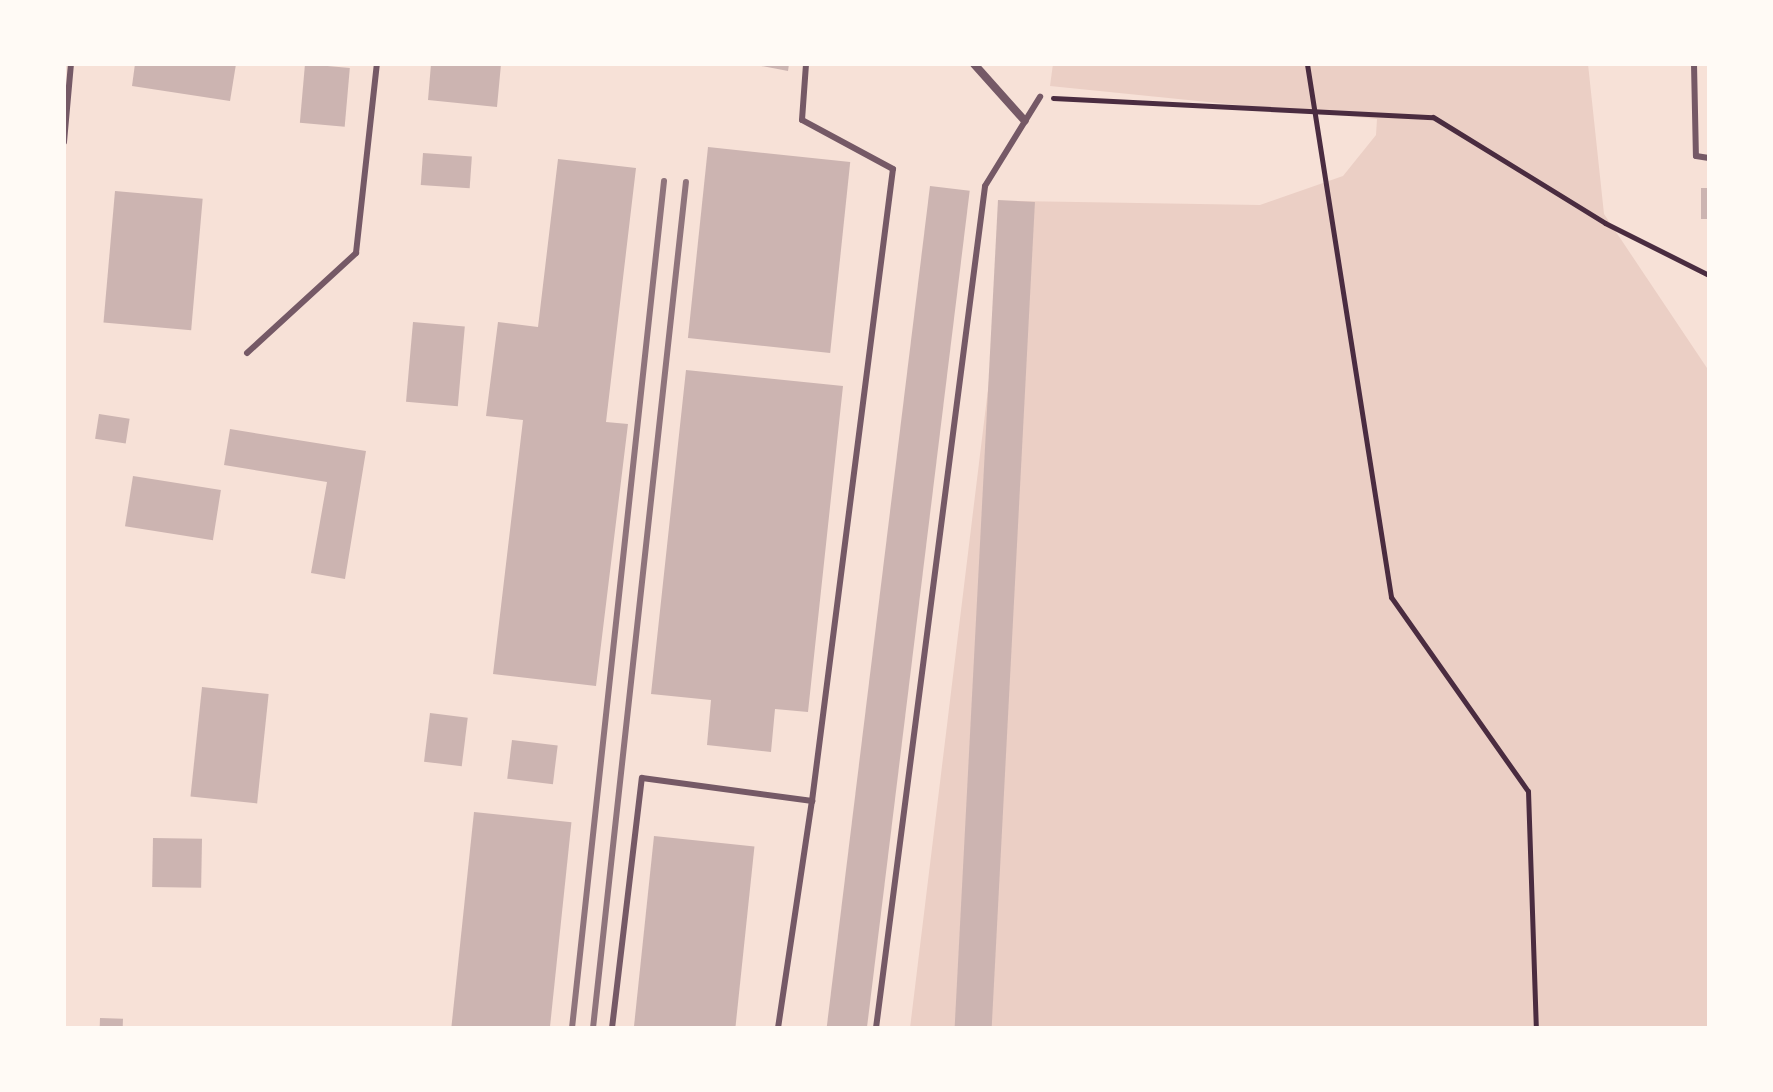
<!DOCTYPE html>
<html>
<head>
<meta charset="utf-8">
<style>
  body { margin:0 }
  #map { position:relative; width:1773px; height:1092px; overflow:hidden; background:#f7e1d7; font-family:Commissioner,sans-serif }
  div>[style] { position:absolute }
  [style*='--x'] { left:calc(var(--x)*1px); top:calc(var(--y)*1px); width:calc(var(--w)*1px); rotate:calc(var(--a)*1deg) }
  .green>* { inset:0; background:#ebcfc5 }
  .building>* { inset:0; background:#ccb4b1; transform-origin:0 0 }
  .path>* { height:5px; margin:-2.5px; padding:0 2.5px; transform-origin:2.5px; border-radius:2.5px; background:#4a2c40 }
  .service>* { height:6px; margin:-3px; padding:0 3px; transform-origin:3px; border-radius:3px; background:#755966 }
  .minor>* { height:8px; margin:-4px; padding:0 4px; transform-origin:4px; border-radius:4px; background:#755966 }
  .rail>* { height:6px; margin:-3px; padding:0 3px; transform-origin:3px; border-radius:3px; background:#8f747c }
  span { translate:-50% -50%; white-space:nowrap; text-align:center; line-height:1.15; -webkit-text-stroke:8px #fffaf5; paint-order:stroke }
  .frame { position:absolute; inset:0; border:66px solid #fffaf5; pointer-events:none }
</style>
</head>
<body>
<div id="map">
  <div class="green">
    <div style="clip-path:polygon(1053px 64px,1588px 64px,1604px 214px,1709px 371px,1709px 1028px,910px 1028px,1011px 201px,1260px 205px,1343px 176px,1376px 135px,1377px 119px,1050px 86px)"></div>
  </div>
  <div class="building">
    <div style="clip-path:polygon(135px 64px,236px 64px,230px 101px,132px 86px)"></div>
    <div style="left:305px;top:64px;width:45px;height:59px;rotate:5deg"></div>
    <div style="clip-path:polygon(431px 64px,501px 64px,497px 107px,428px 100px)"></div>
    <div style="clip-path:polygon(751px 64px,789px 64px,788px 71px)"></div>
    <div style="left:708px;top:147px;width:143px;height:192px;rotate:6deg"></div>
    <div style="left:423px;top:153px;width:49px;height:32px;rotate:4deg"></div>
    <div style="clip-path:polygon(558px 159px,636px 168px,606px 422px,628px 424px,596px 686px,493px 674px,523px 420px,486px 416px,498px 322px,538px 327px)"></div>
    <div style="left:930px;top:186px;width:40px;height:849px;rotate:7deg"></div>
    <div style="left:1701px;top:188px;width:8px;height:31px"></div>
    <div style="left:115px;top:191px;width:88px;height:132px;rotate:5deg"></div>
    <div style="left:998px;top:200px;width:37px;height:835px;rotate:3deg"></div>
    <div style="left:413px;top:322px;width:52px;height:80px;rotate:5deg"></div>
    <div style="clip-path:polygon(686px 370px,843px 386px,808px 712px,775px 709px,771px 752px,707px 745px,711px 700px,651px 694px)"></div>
    <div style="left:99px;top:414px;width:31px;height:25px;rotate:9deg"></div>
    <div style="clip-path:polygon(230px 429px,366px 451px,345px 579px,311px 573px,327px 482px,224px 465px)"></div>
    <div style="left:133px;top:476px;width:89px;height:51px;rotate:9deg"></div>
    <div style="left:202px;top:687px;width:67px;height:110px;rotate:6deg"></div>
    <div style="left:430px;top:713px;width:38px;height:49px;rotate:7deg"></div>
    <div style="left:512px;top:740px;width:46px;height:39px;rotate:7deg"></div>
    <div style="left:474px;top:812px;width:98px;height:218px;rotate:6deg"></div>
    <div style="left:654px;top:836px;width:101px;height:193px;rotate:6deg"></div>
    <div style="left:153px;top:838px;width:49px;height:49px;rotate:1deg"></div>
    <div style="left:100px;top:1018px;width:23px;height:10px;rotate:2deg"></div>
  </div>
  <div class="path">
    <div style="--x:1307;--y:64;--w:540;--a:81.04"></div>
    <div style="--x:1391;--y:597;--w:237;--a:54.8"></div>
    <div style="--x:1528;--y:791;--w:237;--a:88.1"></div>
    <div style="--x:1053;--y:98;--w:380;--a:2.9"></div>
    <div style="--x:1433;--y:117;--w:202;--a:31.6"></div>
    <div style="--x:1605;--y:223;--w:116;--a:26.6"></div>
  </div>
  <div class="service">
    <div style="--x:1694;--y:64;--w:92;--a:88.8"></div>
    <div style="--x:1696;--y:156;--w:13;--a:9"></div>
    <div style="--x:64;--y:142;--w:78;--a:-84.9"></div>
    <div style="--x:247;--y:353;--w:148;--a:-42.5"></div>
    <div style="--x:356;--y:253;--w:190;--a:-83.7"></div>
    <div style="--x:612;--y:1028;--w:252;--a:-83.2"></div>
    <div style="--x:642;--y:778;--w:172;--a:7.7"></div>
    <div style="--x:778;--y:1028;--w:230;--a:-81.5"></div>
    <div style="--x:812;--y:801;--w:637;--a:-82.7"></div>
    <div style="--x:893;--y:169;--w:103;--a:-151.7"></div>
    <div style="--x:802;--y:120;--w:56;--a:-85.9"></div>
    <div style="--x:876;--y:1028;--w:849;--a:-82.62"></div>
    <div style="--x:985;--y:186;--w:105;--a:-58.3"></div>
  </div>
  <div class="minor">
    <div style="--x:974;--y:64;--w:76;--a:48.2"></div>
  </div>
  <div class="rail">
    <div style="--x:572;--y:1028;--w:852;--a:-83.8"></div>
    <div style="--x:593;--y:1028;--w:851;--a:-83.73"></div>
  </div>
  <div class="frame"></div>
</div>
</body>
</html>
